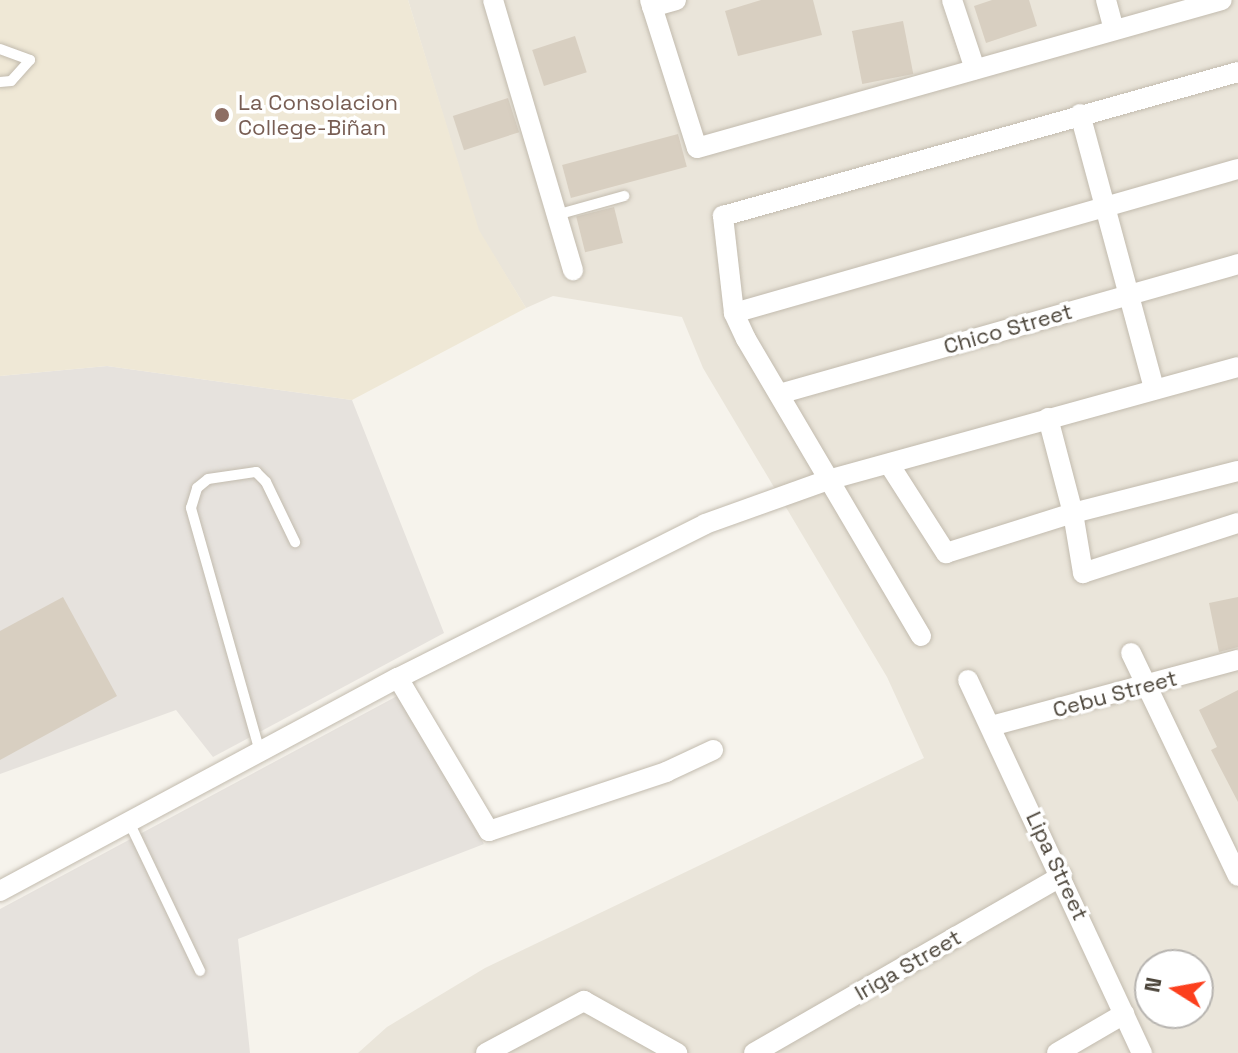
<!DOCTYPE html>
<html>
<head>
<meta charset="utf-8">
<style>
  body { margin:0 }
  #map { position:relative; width:1238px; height:1053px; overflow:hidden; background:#f6f3ec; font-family:"Space Grotesk",sans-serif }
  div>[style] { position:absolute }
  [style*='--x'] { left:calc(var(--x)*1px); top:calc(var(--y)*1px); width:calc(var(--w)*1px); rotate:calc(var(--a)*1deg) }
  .residential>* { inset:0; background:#eae5da }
  .industrial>* { inset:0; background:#e6e2dd }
  .education>* { inset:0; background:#efe8d6 }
  .building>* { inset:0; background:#d8cfc1; transform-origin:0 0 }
  .roads { filter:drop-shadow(0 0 2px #c2bbae) drop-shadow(0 0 2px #c2bbae) }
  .lane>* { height:10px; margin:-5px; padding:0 5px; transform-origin:5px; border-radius:5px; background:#fff }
  .street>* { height:20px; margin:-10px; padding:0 10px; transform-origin:10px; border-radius:10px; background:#fff }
  .dots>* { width:22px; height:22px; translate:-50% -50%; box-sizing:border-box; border:4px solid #fff; border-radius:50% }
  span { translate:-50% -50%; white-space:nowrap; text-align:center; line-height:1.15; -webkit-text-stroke:7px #fff; paint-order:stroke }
  .education-label { font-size:22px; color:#785e54 }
  .left { translate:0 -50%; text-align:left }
  .street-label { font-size:22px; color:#4b4439 }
  .north { position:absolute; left:1134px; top:949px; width:80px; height:80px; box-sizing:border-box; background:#fff; border:2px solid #b7b4b0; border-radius:50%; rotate:281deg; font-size:22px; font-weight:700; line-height:32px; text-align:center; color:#4b4439 }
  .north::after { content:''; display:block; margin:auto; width:28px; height:36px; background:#fc3f1d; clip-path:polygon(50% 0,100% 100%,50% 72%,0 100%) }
</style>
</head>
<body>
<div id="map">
  <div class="residential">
    <div style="clip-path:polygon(evenodd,408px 0,1238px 0,1238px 1053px,358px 1053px,387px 1027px,485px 968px,924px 758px,887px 677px,703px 368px,682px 317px,553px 296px,526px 308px,478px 230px,408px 0,1150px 965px,1198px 965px,1198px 1013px,1150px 1013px,1150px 965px)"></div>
  </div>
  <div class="industrial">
    <div style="clip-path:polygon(107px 366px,352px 400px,444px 633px,213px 757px,176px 710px,0 774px,0 376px)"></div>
    <div style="clip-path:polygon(399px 695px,484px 844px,238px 939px,250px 1053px,0 1053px,0 909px)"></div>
  </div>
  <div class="education">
    <div style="clip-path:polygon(0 0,408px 0,479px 230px,526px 308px,352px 400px,107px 366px,0 376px)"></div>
  </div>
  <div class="building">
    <div style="clip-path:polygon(761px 0,813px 0,822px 35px,738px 56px,725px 11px)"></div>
    <div style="clip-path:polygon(992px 0,1029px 0,1037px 26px,986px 43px,974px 6px)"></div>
    <div style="left:903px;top:21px;width:54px;height:52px;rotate:79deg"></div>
    <div style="left:575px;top:36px;width:38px;height:45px;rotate:72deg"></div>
    <div style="left:508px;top:98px;width:36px;height:58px;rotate:72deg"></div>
    <div style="left:678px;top:134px;width:34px;height:120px;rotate:75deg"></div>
    <div style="left:614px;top:207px;width:37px;height:39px;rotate:76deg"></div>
    <div style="clip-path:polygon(63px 597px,117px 696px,0 760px,0 631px)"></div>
    <div style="clip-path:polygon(1238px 597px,1238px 647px,1219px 652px,1209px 603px)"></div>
    <div style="clip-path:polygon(1238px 690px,1238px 802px,1211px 750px,1217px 747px,1199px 710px)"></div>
  </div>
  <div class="roads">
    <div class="lane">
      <div style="--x:0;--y:49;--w:32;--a:20"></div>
      <div style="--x:30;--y:60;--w:28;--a:132"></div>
      <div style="--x:11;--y:81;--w:11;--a:175"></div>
      <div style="--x:556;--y:215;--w:71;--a:-15.6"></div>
      <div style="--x:260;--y:752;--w:254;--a:-105.8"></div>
      <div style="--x:191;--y:508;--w:21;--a:-73"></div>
      <div style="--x:197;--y:488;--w:14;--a:-39"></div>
      <div style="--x:208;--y:479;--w:49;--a:-8.3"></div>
      <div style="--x:256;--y:472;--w:14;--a:45"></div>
      <div style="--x:266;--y:482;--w:67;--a:64.2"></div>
      <div style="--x:129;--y:822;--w:165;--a:64.5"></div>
    </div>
    <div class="street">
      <div style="--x:493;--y:0;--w:282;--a:73.5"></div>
      <div style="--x:650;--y:0;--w:155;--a:72.4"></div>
      <div style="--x:697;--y:148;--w:545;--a:-15.74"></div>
      <div style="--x:952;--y:0;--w:73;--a:71.6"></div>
      <div style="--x:1106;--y:0;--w:31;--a:75"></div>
      <div style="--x:652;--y:7;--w:25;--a:-16"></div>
      <div style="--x:1080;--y:114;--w:285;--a:74.9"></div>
      <div style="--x:734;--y:313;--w:524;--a:-15.95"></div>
      <div style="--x:779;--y:394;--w:477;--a:-15.8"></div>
      <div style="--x:1048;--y:418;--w:98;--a:75.3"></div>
      <div style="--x:1073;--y:513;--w:61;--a:80.5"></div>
      <div style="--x:1083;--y:573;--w:163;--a:-17.9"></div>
      <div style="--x:889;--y:464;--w:106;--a:57.4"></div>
      <div style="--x:946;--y:553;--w:133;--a:-17.5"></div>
      <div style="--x:1073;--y:513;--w:170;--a:-14.3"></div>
      <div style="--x:921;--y:636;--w:345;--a:-120.5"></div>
      <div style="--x:746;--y:339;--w:29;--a:-115"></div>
      <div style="--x:734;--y:313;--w:98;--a:-96.5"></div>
      <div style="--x:723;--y:216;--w:535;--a:-15.62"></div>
      <div style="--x:1131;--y:653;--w:247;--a:64.4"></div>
      <div style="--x:398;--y:678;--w:178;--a:59.3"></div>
      <div style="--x:489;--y:831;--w:187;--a:-18.4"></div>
      <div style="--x:666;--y:772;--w:52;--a:-25.1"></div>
      <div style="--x:968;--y:680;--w:412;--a:65"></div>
      <div style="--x:991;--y:726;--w:256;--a:-15"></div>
      <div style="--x:0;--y:891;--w:451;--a:-28.2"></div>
      <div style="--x:398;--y:678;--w:343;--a:-26.6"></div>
      <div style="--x:705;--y:524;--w:131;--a:-19.7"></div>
      <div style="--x:828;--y:480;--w:425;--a:-15.4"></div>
      <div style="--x:486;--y:1053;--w:111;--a:-28"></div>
      <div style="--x:584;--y:1001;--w:107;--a:29.2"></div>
      <div style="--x:754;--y:1053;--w:355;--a:-29.9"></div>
      <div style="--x:1057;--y:1053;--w:78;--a:-30.2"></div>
    </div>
  </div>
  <div class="dots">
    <div style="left:222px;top:115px;background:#8d6e63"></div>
  </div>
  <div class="education-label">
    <span class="left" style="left:238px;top:115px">La Consolacion<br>College-Biñan</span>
  </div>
  <div class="street-label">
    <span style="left:1008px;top:329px;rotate:-16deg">Chico Street</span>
    <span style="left:1115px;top:694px;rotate:-15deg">Cebu Street</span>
    <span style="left:1057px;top:866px;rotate:65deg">Lipa Street</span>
    <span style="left:908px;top:965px;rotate:-30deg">Iriga Street</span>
  </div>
  <div class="north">N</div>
</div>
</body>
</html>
